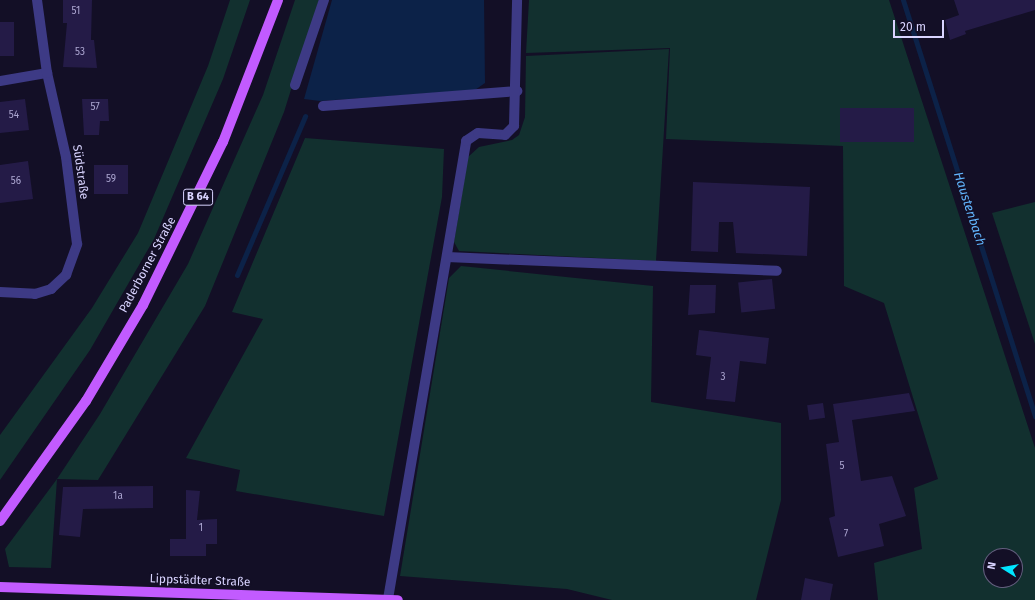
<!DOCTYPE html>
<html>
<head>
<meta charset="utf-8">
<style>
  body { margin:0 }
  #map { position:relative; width:1035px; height:600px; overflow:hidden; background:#130f26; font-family:"Fira Sans",sans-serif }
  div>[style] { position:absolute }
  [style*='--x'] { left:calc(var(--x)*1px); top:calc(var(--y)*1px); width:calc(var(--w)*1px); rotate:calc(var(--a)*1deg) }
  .green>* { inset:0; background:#12302f }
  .water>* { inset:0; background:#0c2248 }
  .stream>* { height:5px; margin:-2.5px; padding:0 2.5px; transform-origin:2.5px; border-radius:2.5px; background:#0c2248 }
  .building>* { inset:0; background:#241b47; transform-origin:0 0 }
  .minor>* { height:10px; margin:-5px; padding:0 5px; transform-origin:5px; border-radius:5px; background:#3d3a85 }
  .major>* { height:10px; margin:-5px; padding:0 5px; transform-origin:5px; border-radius:5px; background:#c25bff }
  span { translate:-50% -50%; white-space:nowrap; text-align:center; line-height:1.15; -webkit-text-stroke:3px #130f26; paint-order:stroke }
  .number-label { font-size:10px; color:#aca6d1 }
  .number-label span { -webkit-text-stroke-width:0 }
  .shield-label span { padding:1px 3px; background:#130f26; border:1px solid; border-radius:3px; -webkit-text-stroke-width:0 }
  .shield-label { font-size:11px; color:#d9d4ff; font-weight:700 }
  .street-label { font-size:12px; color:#d9d4ff }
  .water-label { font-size:13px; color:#62b6ff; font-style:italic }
  .north { position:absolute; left:983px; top:548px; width:40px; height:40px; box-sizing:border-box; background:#130f26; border:1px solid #625e7d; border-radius:50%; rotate:281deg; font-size:11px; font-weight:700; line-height:16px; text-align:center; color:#d9d4ff }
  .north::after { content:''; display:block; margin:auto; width:14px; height:18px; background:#00e5ff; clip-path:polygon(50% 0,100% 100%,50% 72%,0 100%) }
  .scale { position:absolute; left:893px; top:20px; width:51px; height:18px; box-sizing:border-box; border:2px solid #d9d4ff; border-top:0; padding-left:5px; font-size:12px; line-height:14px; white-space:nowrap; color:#d9d4ff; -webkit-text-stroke:3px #130f26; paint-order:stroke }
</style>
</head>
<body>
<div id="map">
  <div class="green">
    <div style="clip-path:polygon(230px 0,250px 0,223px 79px,154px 239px,90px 350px,0 480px,0 435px,92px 308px,138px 233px,208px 66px)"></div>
    <div style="clip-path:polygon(295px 0,319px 0,284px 112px,205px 306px,98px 480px,57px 479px,51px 568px,9px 567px,5px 549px,57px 479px,100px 414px,188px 264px,263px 95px)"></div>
    <div style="clip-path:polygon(evenodd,529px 0,889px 0,1035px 448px,1035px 600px,878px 600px,874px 563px,922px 549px,914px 488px,938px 479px,884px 303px,844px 286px,843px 146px,666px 139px,670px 48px,526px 53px,529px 0,991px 556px,1015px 556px,1015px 580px,991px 580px,991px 556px)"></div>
    <div style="clip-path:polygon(669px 49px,656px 261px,459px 251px,454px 242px,468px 157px,479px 147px,512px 140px,519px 135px,525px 117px,526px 56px)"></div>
    <div style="clip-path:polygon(305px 138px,444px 149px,442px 197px,384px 516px,236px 491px,240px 470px,186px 458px,263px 319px,232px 312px)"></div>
    <div style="clip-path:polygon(1035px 202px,1035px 344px,992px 213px)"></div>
    <div style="clip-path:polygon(461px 266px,653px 286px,651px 402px,781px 423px,781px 500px,756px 600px,612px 600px,567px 589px,400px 576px,449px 278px)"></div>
  </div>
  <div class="water">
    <div style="clip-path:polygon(332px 0,484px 0,485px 83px,475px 90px,320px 101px,304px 99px)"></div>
  </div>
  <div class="stream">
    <div style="--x:903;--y:0;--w:437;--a:72.4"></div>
    <div style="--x:237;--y:275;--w:173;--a:-66.8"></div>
  </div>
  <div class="building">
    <div style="clip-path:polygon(63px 0,92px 0,91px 40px,94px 40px,97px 68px,63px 67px,67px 23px,63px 23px)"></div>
    <div style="clip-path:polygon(954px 0,1035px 0,1035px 10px,965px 31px,966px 34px,950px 40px,945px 20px,959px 15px)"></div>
    <div style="left:0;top:22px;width:14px;height:34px"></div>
    <div style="clip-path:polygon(25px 99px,29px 130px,0 133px,0 102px)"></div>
    <div style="clip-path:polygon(82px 99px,108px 99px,109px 121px,100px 121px,99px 135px,84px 135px)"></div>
    <div style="left:914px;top:108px;width:34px;height:74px;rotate:90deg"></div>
    <div style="clip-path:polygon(28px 161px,33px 199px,0 203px,0 165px)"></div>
    <div style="left:128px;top:165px;width:29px;height:34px;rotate:90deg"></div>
    <div style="clip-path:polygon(693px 182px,810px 187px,807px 256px,736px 253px,733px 222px,719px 222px,718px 252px,691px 251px)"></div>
    <div style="left:772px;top:279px;width:30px;height:34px;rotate:84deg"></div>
    <div style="clip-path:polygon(690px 285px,716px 285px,715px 313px,688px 315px)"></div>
    <div style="clip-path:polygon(699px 330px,769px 338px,766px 364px,740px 361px,735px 402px,706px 399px,711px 357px,696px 355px)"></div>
    <div style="clip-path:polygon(909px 393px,915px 411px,852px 420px,861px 481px,892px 476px,906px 516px,879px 524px,884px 546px,838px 557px,829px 518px,835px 516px,826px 444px,839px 442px,833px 404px)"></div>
    <div style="left:823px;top:403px;width:15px;height:16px;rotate:82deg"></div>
    <div style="clip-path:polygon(153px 486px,153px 508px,83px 509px,80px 537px,59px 535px,63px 487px)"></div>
    <div style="clip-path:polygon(186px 490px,200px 491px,197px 520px,217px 519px,217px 544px,206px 544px,206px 556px,170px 556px,170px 539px,186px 539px)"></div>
    <div style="clip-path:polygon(805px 578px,833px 584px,830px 600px,801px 600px)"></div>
  </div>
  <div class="minor">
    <div style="--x:0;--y:81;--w:48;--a:-9.7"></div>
    <div style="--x:295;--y:85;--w:90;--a:-71.2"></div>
    <div style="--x:323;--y:106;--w:195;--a:-4.4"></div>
    <div style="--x:447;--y:257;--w:330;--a:2.4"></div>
    <div style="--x:0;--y:292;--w:35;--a:3"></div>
    <div style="--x:35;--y:294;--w:17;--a:-17"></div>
    <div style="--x:51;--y:289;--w:21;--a:-43"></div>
    <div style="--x:66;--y:275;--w:33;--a:-70"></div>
    <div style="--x:77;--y:244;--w:88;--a:-97.2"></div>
    <div style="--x:66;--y:157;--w:86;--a:-102.7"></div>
    <div style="--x:47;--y:73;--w:74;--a:-97.8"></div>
    <div style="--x:388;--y:599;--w:465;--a:-80.3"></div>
    <div style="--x:466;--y:141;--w:14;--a:-34"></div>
    <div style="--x:478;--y:133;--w:27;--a:4"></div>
    <div style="--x:505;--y:135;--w:13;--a:-45"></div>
    <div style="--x:514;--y:126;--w:126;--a:-88.6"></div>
  </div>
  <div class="major">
    <div style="--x:0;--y:521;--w:148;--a:-54.4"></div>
    <div style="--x:86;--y:401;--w:112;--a:-59.3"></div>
    <div style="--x:143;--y:305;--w:182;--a:-63.9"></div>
    <div style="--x:223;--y:142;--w:152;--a:-68.8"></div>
    <div style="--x:0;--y:587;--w:398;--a:1.9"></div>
  </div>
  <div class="number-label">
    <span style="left:76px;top:12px">51</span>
    <span style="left:80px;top:53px">53</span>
    <span style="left:95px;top:108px">57</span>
    <span style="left:14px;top:116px">54</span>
    <span style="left:111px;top:180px">59</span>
    <span style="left:16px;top:182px">56</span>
    <span style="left:723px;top:378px">3</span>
    <span style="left:842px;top:467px">5</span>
    <span style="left:118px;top:497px">1a</span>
    <span style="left:201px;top:529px">1</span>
    <span style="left:846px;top:535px">7</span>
  </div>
  <div class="shield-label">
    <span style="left:198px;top:197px">B 64</span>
  </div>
  <div class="street-label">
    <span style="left:80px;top:172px;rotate:82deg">Südstraße</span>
    <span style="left:148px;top:265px;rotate:-62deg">Paderborner Straße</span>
    <span style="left:200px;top:581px;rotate:2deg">Lippstädter Straße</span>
  </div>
  <div class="water-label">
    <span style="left:969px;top:209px;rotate:72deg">Haustenbach</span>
  </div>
  <div class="north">N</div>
  <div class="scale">20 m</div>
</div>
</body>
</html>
